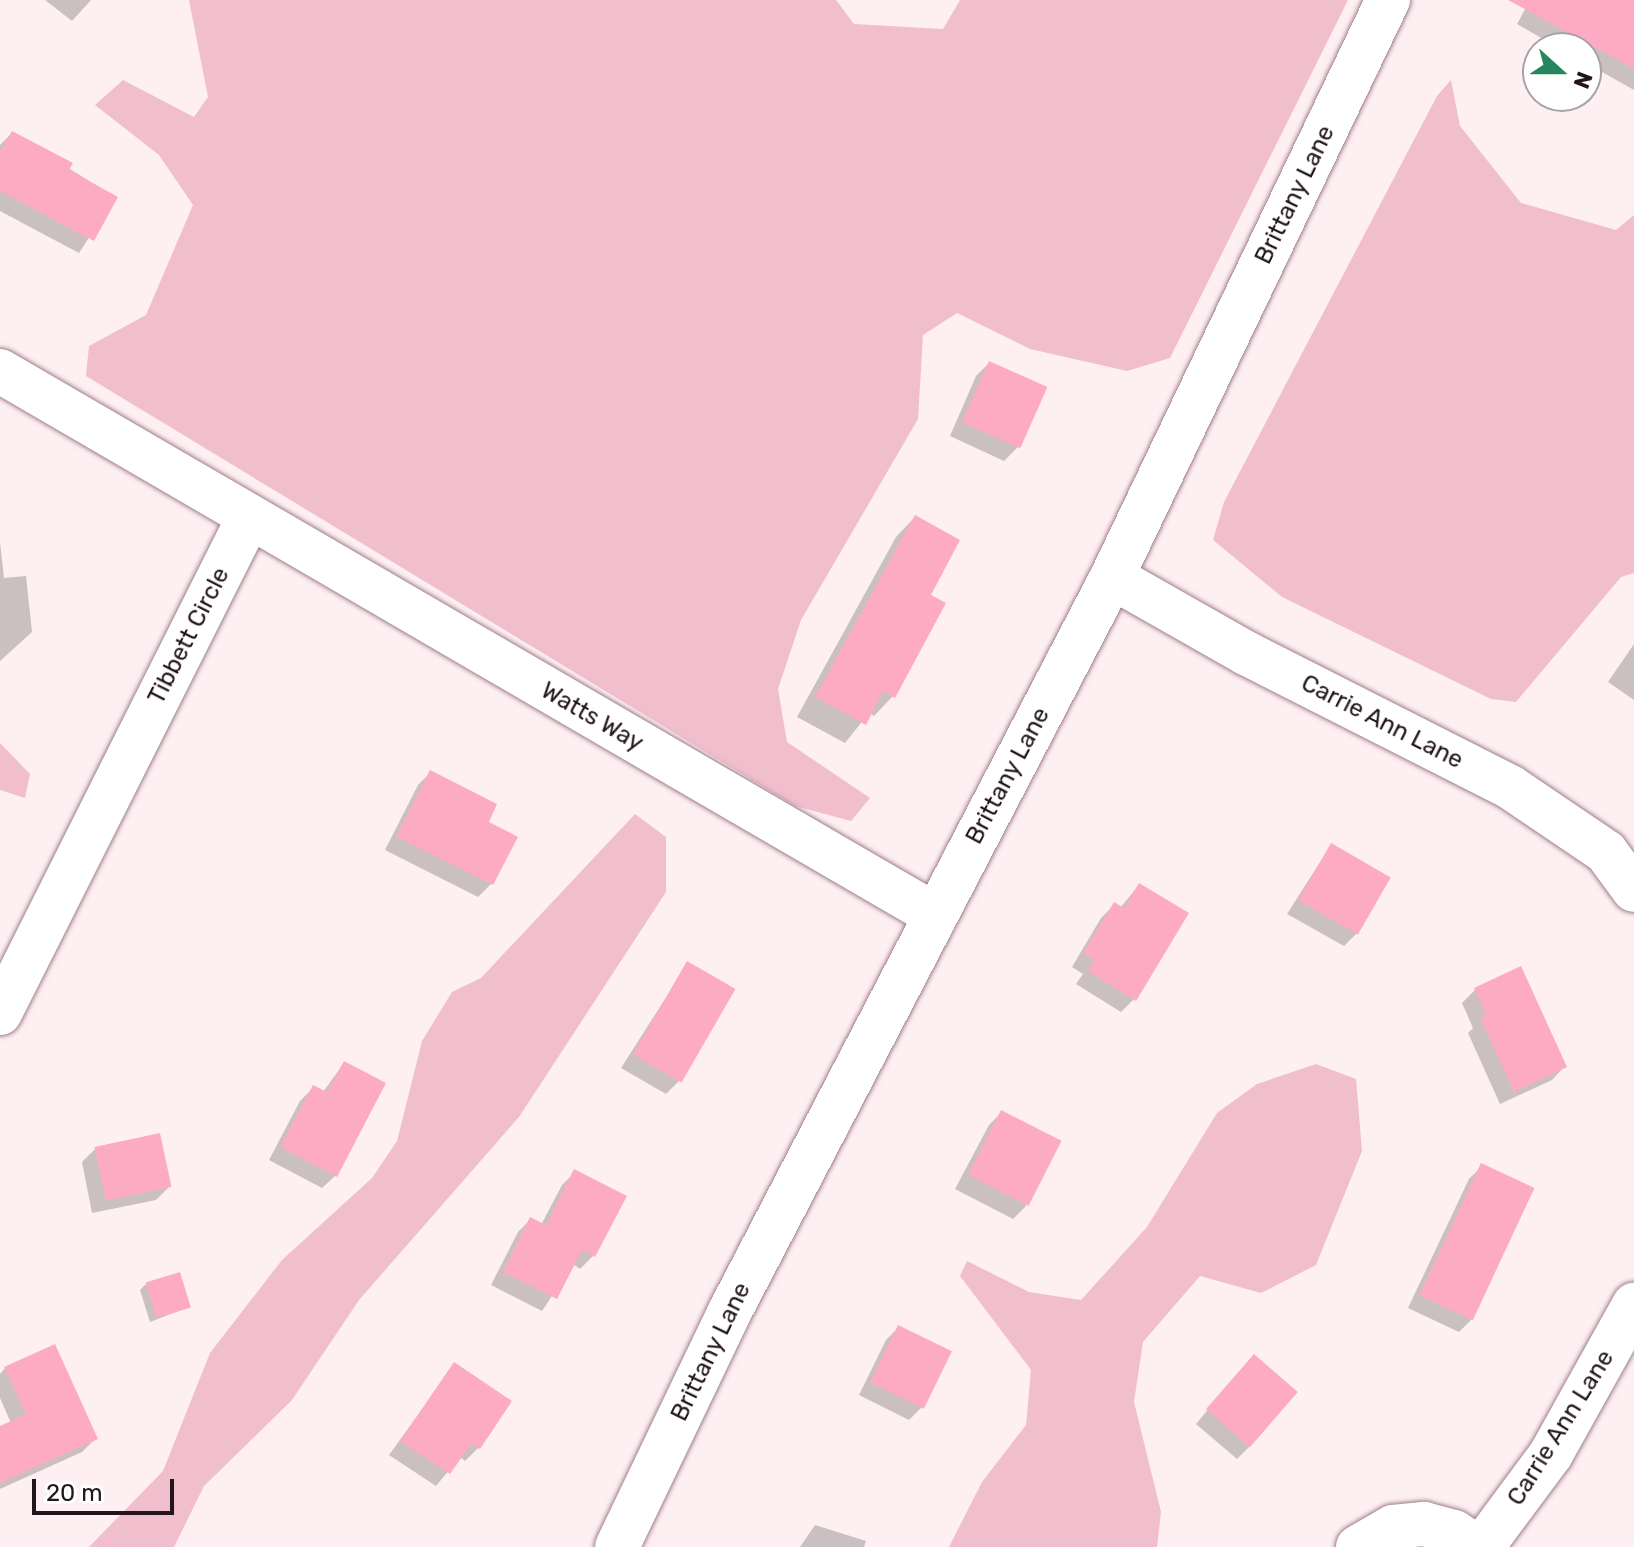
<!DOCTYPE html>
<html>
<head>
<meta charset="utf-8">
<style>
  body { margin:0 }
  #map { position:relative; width:1634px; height:1547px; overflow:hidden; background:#fdeff2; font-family:Rubik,sans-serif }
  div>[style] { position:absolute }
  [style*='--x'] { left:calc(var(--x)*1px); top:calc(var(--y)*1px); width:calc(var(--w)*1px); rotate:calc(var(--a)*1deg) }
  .green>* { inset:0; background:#f1becd }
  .shadow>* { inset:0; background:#0003 }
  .building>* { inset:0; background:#fdabc4; transform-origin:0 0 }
  .roads { filter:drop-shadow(0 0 2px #9e7f88) drop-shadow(0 0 2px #9e7f88) }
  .street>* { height:44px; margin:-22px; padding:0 22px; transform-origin:22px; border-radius:22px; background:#fff }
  span { translate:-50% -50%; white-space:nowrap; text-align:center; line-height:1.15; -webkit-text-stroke:8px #fff; paint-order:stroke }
  .street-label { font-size:24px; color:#22161a }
  .north { position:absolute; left:1522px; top:32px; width:80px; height:80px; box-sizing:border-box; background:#fff; border:2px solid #a7a2a3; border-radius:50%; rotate:111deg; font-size:22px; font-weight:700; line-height:32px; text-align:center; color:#22161a }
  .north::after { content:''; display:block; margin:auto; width:28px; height:36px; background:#25865f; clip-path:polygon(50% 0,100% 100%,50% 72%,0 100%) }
  .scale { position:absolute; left:32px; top:1479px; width:142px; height:36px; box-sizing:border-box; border:4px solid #22161a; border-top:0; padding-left:10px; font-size:24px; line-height:28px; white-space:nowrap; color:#22161a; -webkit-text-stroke:6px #fff; paint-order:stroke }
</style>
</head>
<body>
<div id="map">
  <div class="green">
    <div style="clip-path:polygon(189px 0,836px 0,854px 24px,943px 29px,960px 0,1348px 0,1170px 358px,1127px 371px,1030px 349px,957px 313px,923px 335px,918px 419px,801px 620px,778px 689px,787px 742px,870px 798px,851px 821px,795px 806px,86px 376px,89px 346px,146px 315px,193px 205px,159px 155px,95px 105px,123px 80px,194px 117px,208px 97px)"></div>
    <div style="clip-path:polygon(1451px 80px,1460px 126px,1521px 203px,1616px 230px,1634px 215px,1634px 573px,1621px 577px,1516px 702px,1491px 699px,1282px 597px,1213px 540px,1224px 502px,1437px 96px)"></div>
    <div style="clip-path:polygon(0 743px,30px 774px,25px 798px,0 790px)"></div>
    <div style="clip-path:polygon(635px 814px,666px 837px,666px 892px,519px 1117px,359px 1300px,292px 1400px,204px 1486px,174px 1547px,89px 1547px,163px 1471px,210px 1353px,282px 1260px,372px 1178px,397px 1141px,422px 1041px,452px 992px,481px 978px)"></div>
    <div style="clip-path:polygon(1316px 1064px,1356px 1079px,1362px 1151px,1316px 1265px,1261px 1293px,1200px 1276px,1143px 1342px,1134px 1402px,1161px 1512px,1157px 1547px,949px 1547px,982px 1482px,1026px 1425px,1031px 1370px,960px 1276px,967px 1261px,1029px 1292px,1081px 1300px,1147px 1227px,1217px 1113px,1257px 1084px)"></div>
  </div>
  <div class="shadow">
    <div style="clip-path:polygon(45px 0,91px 0,72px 21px)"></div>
    <div style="clip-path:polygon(1530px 0,1634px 0,1634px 90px,1586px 63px,1586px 48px,1559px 48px,1517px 24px)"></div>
    <div style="clip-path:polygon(12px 133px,115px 197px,79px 253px,0 211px,0 145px)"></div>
    <div style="clip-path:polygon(989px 363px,1044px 388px,1017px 448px,1004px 461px,950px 436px,976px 376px)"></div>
    <div style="clip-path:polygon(915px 517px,928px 595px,893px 696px,874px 716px,869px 713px,845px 743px,797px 717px,896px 537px)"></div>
    <div style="clip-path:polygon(0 542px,4px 578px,26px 576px,32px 632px,0 661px)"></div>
    <div style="clip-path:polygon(1634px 644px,1634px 700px,1608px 682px)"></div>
    <div style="clip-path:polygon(431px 772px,486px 823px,491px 884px,478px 897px,385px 850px,418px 785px)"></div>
    <div style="clip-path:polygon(1331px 845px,1357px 933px,1344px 946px,1287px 914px)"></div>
    <div style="clip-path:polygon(1139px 885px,1134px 999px,1121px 1012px,1076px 984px,1083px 974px,1072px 967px,1101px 918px,1114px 905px,1120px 908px)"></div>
    <div style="clip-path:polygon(688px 963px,679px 1081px,666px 1094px,621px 1068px)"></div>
    <div style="clip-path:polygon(1520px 969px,1565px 1066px,1552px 1080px,1500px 1104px,1468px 1033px,1473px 1028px,1462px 1003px,1475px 990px)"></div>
    <div style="clip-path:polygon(344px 1063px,335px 1176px,322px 1188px,269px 1160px,300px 1101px,313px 1088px,323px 1092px)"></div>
    <div style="clip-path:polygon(1002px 1112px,1026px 1206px,1013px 1219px,955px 1189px,989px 1125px)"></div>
    <div style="clip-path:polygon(95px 1149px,169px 1187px,156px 1200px,92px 1213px,82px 1162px)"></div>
    <div style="clip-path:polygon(1482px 1166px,1472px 1319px,1459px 1332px,1408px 1308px,1469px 1179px)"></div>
    <div style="clip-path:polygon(575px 1172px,593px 1256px,580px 1269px,573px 1264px,542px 1311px,491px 1285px,518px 1232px,531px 1219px,541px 1225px,562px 1185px)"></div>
    <div style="clip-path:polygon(146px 1284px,189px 1307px,150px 1322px,140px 1290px)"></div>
    <div style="clip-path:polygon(899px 1327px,922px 1407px,909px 1420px,859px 1395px,886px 1340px)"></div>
    <div style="clip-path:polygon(454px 1365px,509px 1402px,478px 1448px,465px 1461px,460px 1457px,436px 1486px,389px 1455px)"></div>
    <div style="clip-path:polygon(5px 1368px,95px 1439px,82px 1452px,0 1489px,0 1428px,11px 1423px,0 1398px,0 1374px)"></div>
    <div style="clip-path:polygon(1241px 1370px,1250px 1446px,1237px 1459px,1196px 1424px)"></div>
    <div style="clip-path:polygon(815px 1525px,866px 1541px,864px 1547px,800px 1547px)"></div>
  </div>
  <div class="building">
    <div style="clip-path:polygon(1508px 0,1634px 0,1634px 69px)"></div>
    <div style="clip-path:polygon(12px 131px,73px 163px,69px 170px,118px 197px,94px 241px,0 191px,0 152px)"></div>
    <div style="left:989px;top:361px;width:64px;height:67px;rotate:24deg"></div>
    <div style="clip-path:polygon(915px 515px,960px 540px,931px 595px,946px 603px,895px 698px,883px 691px,866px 725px,815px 697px)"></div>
    <div style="clip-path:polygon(430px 770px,497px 804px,489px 822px,518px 837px,493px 885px,396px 837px)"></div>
    <div style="left:1331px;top:843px;width:69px;height:66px;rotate:30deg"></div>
    <div style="clip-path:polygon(1139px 883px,1189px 913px,1136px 1001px,1088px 971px,1094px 960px,1083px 953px,1114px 902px,1124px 908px)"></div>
    <div style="left:687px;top:961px;width:56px;height:108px;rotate:30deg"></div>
    <div style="clip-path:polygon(1521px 966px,1567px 1067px,1514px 1092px,1480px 1018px,1486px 1015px,1474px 988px)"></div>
    <div style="clip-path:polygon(344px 1061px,386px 1083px,337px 1177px,280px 1147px,313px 1085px,327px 1092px)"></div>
    <div style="left:1001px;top:1110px;width:68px;height:73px;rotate:27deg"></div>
    <div style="left:160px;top:1133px;width:55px;height:67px;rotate:78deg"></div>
    <div style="left:1481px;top:1163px;width:59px;height:146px;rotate:25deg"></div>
    <div style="clip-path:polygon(574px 1169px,627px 1196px,595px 1257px,582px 1250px,557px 1299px,503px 1272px,530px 1217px,546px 1225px)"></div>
    <div style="left:180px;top:1272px;width:37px;height:36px;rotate:73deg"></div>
    <div style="left:898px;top:1325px;width:60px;height:64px;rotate:26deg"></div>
    <div style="clip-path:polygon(55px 1344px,98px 1439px,0 1483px,0 1426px,26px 1414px,4px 1367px)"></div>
    <div style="left:1254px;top:1354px;width:58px;height:73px;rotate:41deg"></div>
    <div style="clip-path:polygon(454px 1362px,512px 1401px,480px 1449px,471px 1444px,450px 1474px,400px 1441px)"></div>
  </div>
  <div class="roads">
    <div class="street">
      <div style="--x:0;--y:371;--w:1082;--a:30.19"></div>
      <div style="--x:1112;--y:577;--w:154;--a:29.6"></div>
      <div style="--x:1246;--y:653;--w:296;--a:26.9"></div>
      <div style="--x:1510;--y:787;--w:116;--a:34.1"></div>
      <div style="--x:1606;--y:852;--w:47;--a:53.6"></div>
      <div style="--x:0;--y:1013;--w:555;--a:-63.34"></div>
      <div style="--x:617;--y:1547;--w:259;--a:-64.4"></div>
      <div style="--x:729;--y:1313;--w:830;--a:-62.51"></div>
      <div style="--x:1112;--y:577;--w:640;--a:-64.44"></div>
      <div style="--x:1358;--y:1547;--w:40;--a:-29.7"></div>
      <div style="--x:1393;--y:1527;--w:31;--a:-6"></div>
      <div style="--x:1424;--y:1524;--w:31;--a:15"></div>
      <div style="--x:1454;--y:1532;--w:27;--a:33"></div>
      <div style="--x:1482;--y:1547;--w:116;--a:-53.4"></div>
      <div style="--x:1551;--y:1454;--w:171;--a:-60.9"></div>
    </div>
  </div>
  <div class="street-label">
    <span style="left:1295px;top:195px;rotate:-64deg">Brittany Lane</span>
    <span style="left:189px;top:636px;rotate:-63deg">Tibbett Circle</span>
    <span style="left:592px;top:717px;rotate:30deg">Watts Way</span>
    <span style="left:1382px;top:722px;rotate:27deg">Carrie Ann Lane</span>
    <span style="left:1008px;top:776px;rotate:-62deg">Brittany Lane</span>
    <span style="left:711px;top:1352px;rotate:-64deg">Brittany Lane</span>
    <span style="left:1561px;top:1428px;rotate:-58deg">Carrie Ann Lane</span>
  </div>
  <div class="north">N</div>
  <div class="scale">20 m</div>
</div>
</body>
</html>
